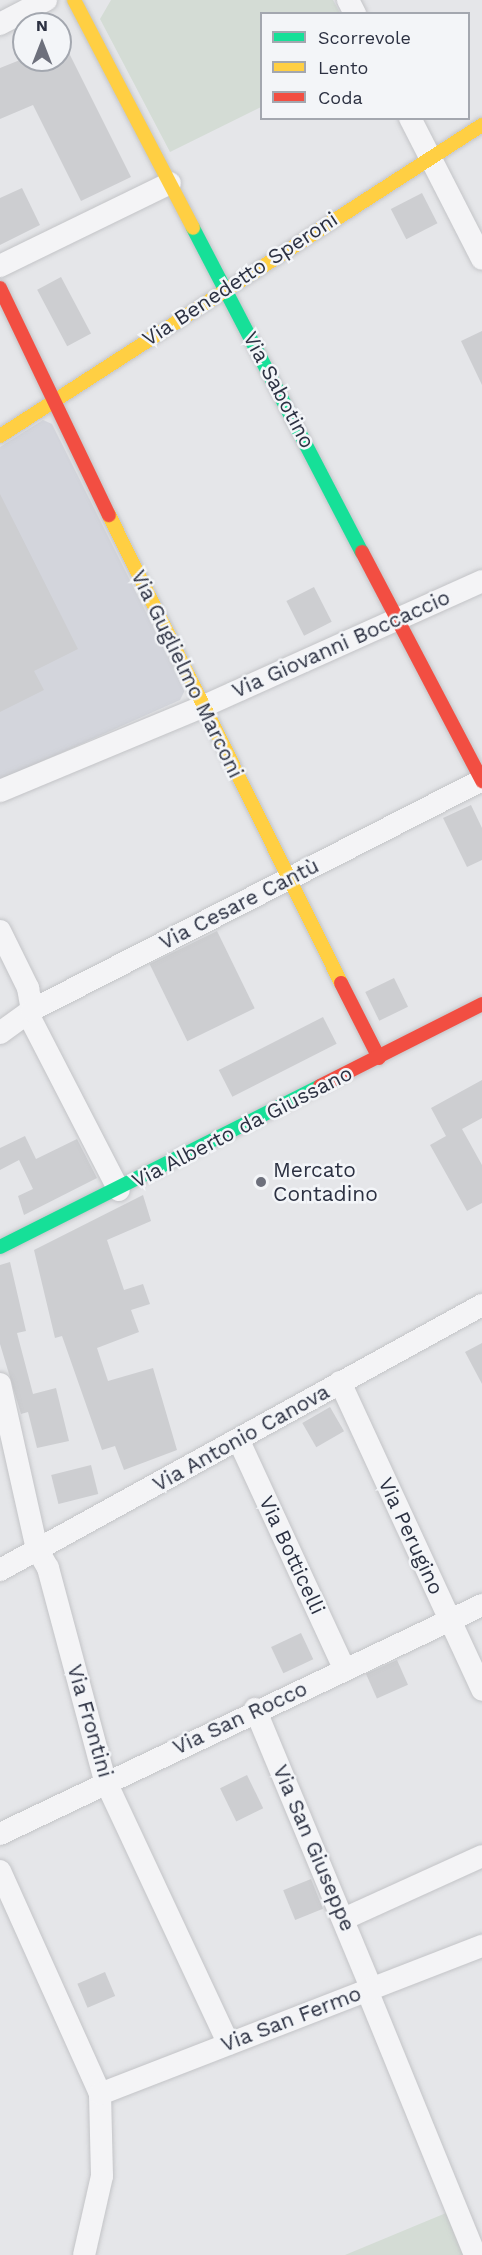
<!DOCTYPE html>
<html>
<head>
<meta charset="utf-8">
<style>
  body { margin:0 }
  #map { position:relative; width:482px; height:2255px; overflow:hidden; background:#e5e6e9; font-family:"Work Sans",sans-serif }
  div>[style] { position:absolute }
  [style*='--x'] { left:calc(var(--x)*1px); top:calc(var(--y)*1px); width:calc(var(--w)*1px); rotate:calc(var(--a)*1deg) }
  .built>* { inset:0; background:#d3d5dc }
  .green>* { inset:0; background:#d4dcd5 }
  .building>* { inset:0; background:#cdced1; transform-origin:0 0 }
  .roads { filter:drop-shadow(0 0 2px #c3c4c7) drop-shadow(0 0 2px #c3c4c7) }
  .street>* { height:22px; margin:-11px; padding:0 11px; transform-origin:11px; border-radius:11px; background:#f4f4f6 }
  .fast>* { height:14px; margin:-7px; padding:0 7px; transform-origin:7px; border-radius:7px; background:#16e098 }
  .slow>* { height:14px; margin:-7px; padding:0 7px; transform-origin:7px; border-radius:7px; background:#ffcf43 }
  .jam>* { height:14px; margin:-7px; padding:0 7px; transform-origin:7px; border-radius:7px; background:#f24e42 }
  .dots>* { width:16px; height:16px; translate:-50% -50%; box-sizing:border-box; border:3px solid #f3f5f8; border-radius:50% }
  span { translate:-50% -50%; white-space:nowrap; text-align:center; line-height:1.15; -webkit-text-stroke:5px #f3f5f8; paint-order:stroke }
  .street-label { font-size:21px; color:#2c3142 }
  .poi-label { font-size:21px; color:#2c3142 }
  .left { translate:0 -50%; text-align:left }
  .legend { position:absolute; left:260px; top:12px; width:210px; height:108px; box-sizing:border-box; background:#f3f5f8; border:2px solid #a3a7af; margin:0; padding:8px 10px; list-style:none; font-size:18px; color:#2c3142 }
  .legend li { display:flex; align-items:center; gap:12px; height:30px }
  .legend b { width:30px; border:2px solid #a3a7af }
  .north { position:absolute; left:12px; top:12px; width:60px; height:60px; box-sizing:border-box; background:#f3f5f8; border:2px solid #a3a7af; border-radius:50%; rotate:0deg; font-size:16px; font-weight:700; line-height:24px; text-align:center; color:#2c3142 }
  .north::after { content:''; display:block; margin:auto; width:21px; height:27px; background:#6d707c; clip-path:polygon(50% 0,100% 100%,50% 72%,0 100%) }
</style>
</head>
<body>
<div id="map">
  <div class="built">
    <div style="clip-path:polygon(43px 420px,52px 424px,185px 690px,180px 700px,0 780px,0 447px)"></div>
  </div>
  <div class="green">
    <div style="clip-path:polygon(111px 0,333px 0,340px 13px,262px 14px,261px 107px,170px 152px,100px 19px)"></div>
    <div style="clip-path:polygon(446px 2213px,463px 2255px,345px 2255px)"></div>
  </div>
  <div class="building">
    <div style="clip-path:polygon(60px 35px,131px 177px,81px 201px,33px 105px,0 119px,0 68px,20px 60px,60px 60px)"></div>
    <div style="clip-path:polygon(22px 188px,40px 225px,0 245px,0 198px)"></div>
    <div style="left:422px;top:193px;width:34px;height:35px;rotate:63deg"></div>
    <div style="left:61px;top:277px;width:64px;height:27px;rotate:62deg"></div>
    <div style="clip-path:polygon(482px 331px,482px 385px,461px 341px)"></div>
    <div style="clip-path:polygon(0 494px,78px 649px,34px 671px,44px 690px,0 712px)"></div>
    <div style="left:314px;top:587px;width:39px;height:31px;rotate:63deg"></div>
    <div style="clip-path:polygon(471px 805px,482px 828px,482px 860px,467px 867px,443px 818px)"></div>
    <div style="left:217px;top:931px;width:86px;height:75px;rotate:64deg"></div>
    <div style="left:394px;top:978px;width:32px;height:32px;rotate:64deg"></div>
    <div style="left:323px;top:1017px;width:30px;height:117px;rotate:63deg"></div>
    <div style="clip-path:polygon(482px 1080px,482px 1118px,462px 1129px,482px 1165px,482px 1203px,467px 1211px,430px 1145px,446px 1136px,431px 1108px)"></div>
    <div style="clip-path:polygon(25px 1136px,36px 1159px,77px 1139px,97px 1178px,24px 1215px,18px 1196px,33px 1189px,19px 1160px,0 1170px,0 1148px)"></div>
    <div style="clip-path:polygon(143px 1195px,151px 1221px,107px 1240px,124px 1290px,143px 1284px,150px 1304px,131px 1310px,139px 1332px,97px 1348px,108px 1381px,153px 1368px,177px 1450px,124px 1470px,115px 1446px,102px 1450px,62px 1336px,55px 1338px,34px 1250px)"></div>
    <div style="clip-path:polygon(10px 1262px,26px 1331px,17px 1333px,33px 1394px,56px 1388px,69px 1441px,37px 1448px,28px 1412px,21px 1414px,0 1344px,0 1265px)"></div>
    <div style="clip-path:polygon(482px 1343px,482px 1384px,465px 1352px)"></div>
    <div style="left:330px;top:1407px;width:28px;height:32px;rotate:60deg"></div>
    <div style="left:91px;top:1465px;width:30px;height:41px;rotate:76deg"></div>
    <div style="left:301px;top:1633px;width:29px;height:33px;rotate:65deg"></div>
    <div style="left:397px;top:1660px;width:27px;height:34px;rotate:66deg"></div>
    <div style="left:247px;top:1775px;width:37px;height:30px;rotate:64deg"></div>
    <div style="left:311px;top:1879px;width:32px;height:30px;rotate:68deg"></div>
    <div style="left:105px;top:1972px;width:26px;height:30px;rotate:67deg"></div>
  </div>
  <div class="roads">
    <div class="street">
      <div style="--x:348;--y:0;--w:16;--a:63"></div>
      <div style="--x:0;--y:24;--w:52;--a:-27.6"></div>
      <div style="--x:410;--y:118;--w:158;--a:62.9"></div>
      <div style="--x:0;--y:266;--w:189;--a:-26"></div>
      <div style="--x:0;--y:791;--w:219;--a:-22.6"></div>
      <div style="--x:202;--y:707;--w:307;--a:-24.2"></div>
      <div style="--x:0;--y:931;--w:64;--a:63.8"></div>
      <div style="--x:28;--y:988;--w:22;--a:80"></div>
      <div style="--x:28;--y:1014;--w:198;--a:62.7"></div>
      <div style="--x:0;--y:1033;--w:39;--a:-36"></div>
      <div style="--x:32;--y:1010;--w:505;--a:-27.07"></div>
      <div style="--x:340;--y:1382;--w:339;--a:65.2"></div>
      <div style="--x:0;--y:1384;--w:169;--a:77.4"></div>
      <div style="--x:37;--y:1549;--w:22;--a:60"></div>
      <div style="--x:48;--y:1568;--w:220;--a:75"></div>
      <div style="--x:105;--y:1780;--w:290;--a:64.9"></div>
      <div style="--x:239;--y:1441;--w:252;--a:65.2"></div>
      <div style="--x:0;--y:1570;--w:550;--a:-28.8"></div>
      <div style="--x:255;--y:1709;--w:301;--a:67.4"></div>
      <div style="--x:0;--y:1834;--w:534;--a:-25.41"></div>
      <div style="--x:0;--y:1871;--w:244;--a:65.8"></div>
      <div style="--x:100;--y:2094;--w:82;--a:88.6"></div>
      <div style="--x:102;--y:2176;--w:81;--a:102.8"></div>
      <div style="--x:346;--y:1918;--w:149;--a:-24.5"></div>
      <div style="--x:367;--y:1990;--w:286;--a:67.8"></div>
      <div style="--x:100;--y:2094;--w:410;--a:-21.2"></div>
    </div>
    <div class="fast">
      <div style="--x:193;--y:228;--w:365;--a:62.5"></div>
      <div style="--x:0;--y:1247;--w:358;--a:-26.7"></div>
    </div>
    <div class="slow">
      <div style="--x:74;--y:0;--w:257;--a:62.4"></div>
      <div style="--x:0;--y:436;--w:574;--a:-32.83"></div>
      <div style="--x:109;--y:515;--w:522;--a:63.63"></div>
    </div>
    <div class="jam">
      <div style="--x:0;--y:288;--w:252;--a:64.4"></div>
      <div style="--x:362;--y:552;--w:259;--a:62.3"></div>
      <div style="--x:341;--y:983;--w:84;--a:63.1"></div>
      <div style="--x:320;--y:1086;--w:182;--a:-26.8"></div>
    </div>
  </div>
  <div class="dots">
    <div style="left:261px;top:1182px;background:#6d707c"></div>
  </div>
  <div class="street-label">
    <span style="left:240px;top:279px;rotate:-33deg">Via Benedetto Speroni</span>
    <span style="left:279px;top:390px;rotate:62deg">Via Sabotino</span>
    <span style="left:341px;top:644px;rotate:-24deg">Via Giovanni Boccaccio</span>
    <span style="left:187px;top:674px;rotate:64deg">Via Guglielmo Marconi</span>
    <span style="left:239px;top:904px;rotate:-27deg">Via Cesare Cantù</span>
    <span style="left:242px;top:1127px;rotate:-27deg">Via Alberto da Giussano</span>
    <span style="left:241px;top:1438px;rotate:-29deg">Via Antonio Canova</span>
    <span style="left:411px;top:1536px;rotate:65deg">Via Perugino</span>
    <span style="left:292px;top:1555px;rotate:65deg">Via Botticelli</span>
    <span style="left:240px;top:1718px;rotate:-25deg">Via San Rocco</span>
    <span style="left:90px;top:1721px;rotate:74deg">Via Frontini</span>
    <span style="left:314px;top:1848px;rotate:67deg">Via San Giuseppe</span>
    <span style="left:291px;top:2019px;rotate:-21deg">Via San Fermo</span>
  </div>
  <div class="poi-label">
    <span class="left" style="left:273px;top:1182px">Mercato<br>Contadino</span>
  </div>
  <ul class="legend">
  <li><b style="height:8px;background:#16e098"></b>Scorrevole</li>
  <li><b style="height:8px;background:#ffcf43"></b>Lento</li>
  <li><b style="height:8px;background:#f24e42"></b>Coda</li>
  </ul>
  <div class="north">N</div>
</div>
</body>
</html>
